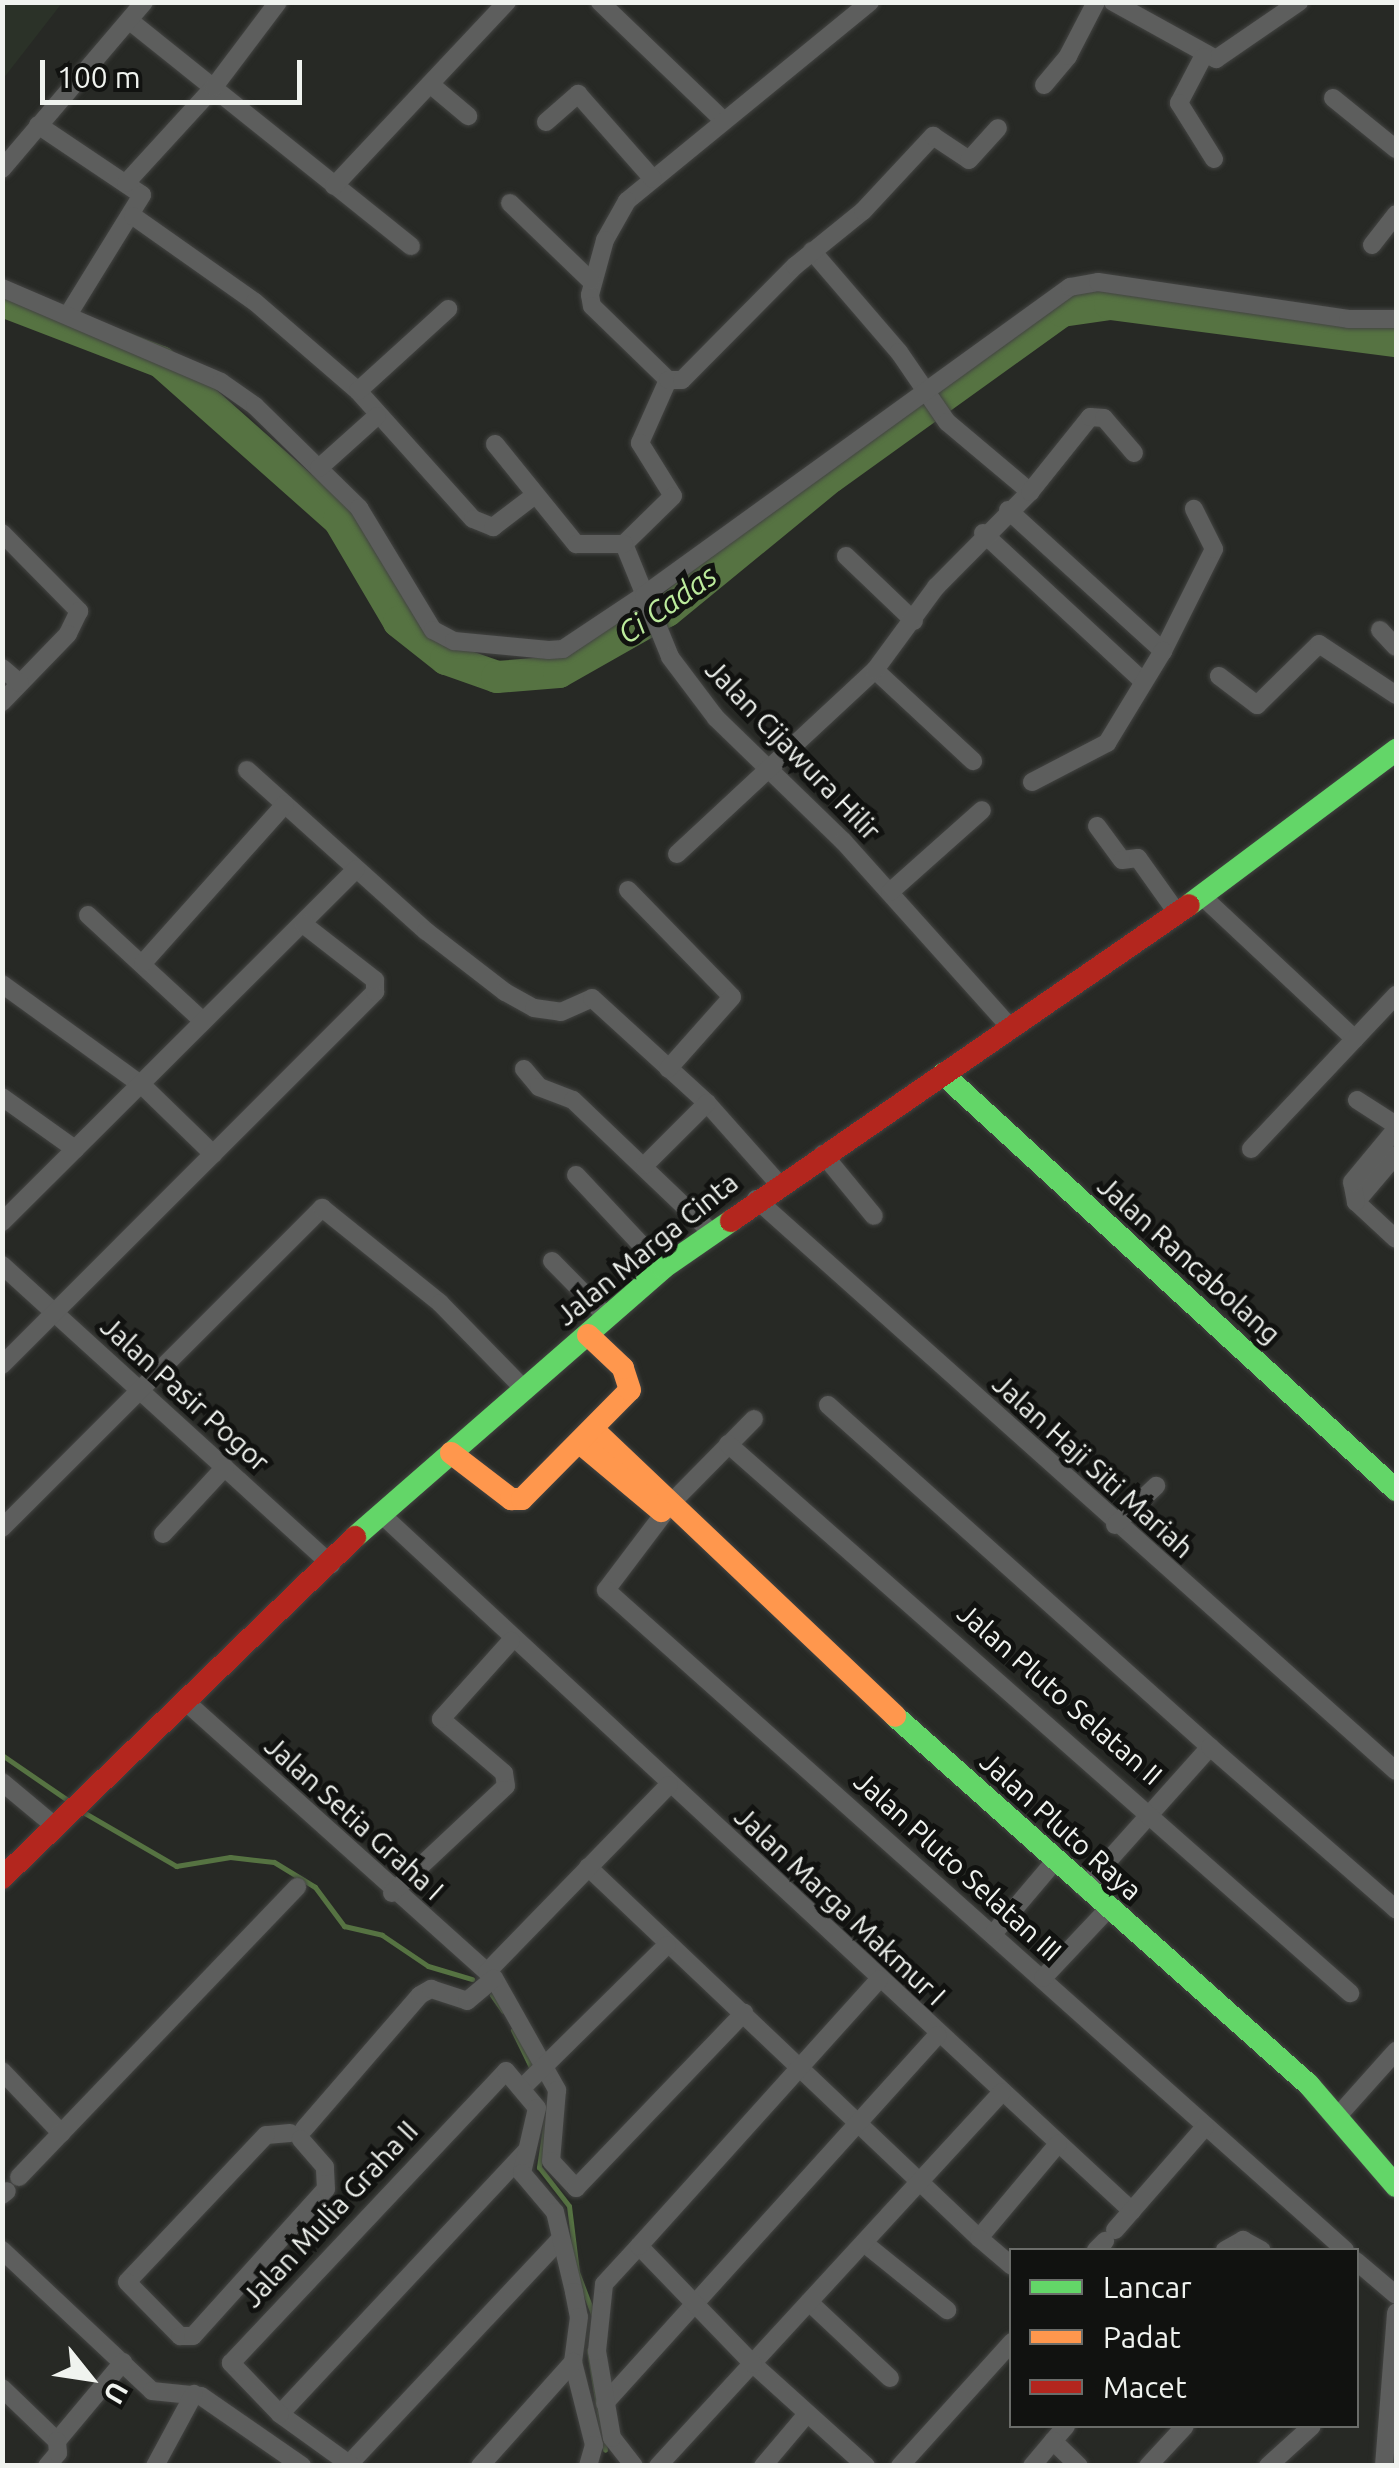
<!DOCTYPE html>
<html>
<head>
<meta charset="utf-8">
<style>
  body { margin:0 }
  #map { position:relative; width:1399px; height:2468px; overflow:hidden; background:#272925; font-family:Ubuntu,sans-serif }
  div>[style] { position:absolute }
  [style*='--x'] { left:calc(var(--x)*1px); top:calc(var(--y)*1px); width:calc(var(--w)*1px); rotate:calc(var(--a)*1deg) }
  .built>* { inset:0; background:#2b3228 }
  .stream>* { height:5px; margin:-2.5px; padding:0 2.5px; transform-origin:2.5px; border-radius:2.5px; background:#567342 }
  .river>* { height:32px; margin:-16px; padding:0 16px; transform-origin:16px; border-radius:16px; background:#567342 }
  .roads { filter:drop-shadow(0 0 2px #434442) drop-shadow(0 0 2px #434442) }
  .street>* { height:18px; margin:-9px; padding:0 9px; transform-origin:9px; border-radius:9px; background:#5d5e5d }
  .fast>* { height:22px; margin:-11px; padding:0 11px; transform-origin:11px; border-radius:11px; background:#63d668 }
  .slow>* { height:22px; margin:-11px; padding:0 11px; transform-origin:11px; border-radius:11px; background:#ff974d }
  .jam>* { height:22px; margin:-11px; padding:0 11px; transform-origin:11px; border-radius:11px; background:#b3261e }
  span { translate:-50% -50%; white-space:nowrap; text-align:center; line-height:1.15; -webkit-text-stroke:10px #111210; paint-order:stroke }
  .street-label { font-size:28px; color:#f0f3ef }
  .water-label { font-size:30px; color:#bceb9c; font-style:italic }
  .frame { position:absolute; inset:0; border:5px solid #f0f3ef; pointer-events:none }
  .legend { position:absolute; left:1009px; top:2248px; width:350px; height:180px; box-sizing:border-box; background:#111210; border:2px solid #6a6c69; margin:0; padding:12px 18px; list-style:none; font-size:30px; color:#f0f3ef }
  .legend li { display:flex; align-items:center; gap:20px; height:50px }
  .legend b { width:50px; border:2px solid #6a6c69 }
  .north { position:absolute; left:40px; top:2328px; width:100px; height:100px; -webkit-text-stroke:8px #111210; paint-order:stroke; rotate:120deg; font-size:28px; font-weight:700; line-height:40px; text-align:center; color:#f0f3ef }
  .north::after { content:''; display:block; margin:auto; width:35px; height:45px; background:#f0f3ef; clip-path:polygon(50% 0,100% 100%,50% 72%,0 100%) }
  .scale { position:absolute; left:40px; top:60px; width:262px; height:45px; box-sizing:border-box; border:5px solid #f0f3ef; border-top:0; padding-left:12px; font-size:30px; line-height:35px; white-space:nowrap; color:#f0f3ef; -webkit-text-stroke:8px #111210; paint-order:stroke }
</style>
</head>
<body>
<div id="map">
  <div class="built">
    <div style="clip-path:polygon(3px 2px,62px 3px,3px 79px,2px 3px)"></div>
  </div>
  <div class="stream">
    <div style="--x:2;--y:1755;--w:78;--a:34.5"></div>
    <div style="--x:83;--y:1812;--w:108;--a:30.1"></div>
    <div style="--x:176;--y:1866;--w:55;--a:-9.5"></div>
    <div style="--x:230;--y:1857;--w:44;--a:6.5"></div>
    <div style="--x:274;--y:1862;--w:48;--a:31.4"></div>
    <div style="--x:315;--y:1887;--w:49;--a:53.4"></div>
    <div style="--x:344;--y:1926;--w:39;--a:13"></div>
    <div style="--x:382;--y:1935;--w:55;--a:34"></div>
    <div style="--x:428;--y:1966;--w:46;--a:16.5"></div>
    <div style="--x:492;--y:1995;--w:19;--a:55"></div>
    <div style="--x:513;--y:2030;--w:41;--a:64.1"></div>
    <div style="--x:546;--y:2121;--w:47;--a:98.7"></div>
    <div style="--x:539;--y:2167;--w:49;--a:52.4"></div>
    <div style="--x:569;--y:2206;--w:66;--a:83.1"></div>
    <div style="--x:577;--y:2272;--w:45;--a:69.1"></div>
    <div style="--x:589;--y:2350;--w:101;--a:80.9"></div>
  </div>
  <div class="river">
    <div style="--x:2;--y:301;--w:170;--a:21"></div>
    <div style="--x:161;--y:362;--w:238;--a:41.6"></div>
    <div style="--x:339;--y:520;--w:118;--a:59.5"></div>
    <div style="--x:399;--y:622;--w:60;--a:38.2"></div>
    <div style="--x:446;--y:659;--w:54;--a:19.4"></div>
    <div style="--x:497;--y:677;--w:62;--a:-4.6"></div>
    <div style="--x:559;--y:672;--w:124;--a:-29.5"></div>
    <div style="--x:667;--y:611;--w:212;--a:-39.3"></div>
    <div style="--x:831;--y:477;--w:284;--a:-35.7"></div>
    <div style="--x:1062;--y:311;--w:49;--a:-8.3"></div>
    <div style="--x:1110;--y:304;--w:288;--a:7.4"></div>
  </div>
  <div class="roads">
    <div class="street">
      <div style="--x:600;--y:2;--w:170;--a:43.8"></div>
      <div style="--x:870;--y:2;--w:314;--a:140.7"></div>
      <div style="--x:627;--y:201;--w:45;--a:119.4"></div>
      <div style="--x:605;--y:240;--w:57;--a:105.3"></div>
      <div style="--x:590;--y:295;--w:11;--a:80"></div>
      <div style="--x:592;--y:306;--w:106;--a:44.2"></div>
      <div style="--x:668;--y:380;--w:69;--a:114"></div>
      <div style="--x:640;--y:443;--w:62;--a:58.1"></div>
      <div style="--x:673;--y:496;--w:69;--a:135.6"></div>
      <div style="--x:624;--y:544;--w:122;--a:67.8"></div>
      <div style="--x:670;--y:657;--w:76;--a:53"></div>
      <div style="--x:716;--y:718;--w:177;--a:44.1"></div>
      <div style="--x:843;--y:841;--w:250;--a:48.1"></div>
      <div style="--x:1113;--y:2;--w:118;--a:29"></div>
      <div style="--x:1216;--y:59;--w:101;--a:-34.5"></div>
      <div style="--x:130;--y:21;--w:360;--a:38.7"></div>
      <div style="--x:1203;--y:57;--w:52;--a:117.6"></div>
      <div style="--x:1179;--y:103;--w:66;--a:58"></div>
      <div style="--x:430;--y:84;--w:50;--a:40.1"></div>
      <div style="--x:1044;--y:85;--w:38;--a:-50"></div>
      <div style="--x:1068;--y:56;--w:61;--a:-62.6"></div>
      <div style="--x:1333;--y:98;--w:81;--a:39"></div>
      <div style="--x:546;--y:122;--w:43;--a:-41.2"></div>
      <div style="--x:578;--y:94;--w:113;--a:48.6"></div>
      <div style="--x:38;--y:125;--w:125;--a:33.9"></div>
      <div style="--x:142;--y:195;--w:141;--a:121.7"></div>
      <div style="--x:2;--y:169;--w:219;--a:-49.6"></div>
      <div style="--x:126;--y:183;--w:130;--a:-47.5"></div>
      <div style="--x:214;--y:87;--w:106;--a:-53"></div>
      <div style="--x:334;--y:186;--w:253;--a:-46.8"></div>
      <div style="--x:510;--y:203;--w:112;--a:43.9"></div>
      <div style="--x:133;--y:216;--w:149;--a:35.2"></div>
      <div style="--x:255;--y:302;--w:136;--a:40.8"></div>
      <div style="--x:358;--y:391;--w:172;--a:48.1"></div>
      <div style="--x:473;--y:519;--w:22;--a:22"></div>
      <div style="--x:493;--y:527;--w:53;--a:-37.3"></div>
      <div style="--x:1372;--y:245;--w:39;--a:-52"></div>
      <div style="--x:812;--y:251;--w:133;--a:49.3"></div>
      <div style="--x:899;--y:352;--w:85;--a:55.6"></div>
      <div style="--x:947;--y:422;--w:109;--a:40.1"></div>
      <div style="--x:2;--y:288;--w:238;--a:23.2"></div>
      <div style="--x:221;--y:382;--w:42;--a:35.2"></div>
      <div style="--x:255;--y:406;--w:146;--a:44.4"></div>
      <div style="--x:359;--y:508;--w:143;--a:58.8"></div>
      <div style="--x:433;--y:630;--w:24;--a:28"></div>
      <div style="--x:454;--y:641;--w:95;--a:5.4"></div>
      <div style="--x:549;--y:650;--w:14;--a:-4"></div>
      <div style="--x:563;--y:649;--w:97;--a:-33.7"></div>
      <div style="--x:644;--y:595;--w:526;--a:-35.87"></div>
      <div style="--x:1070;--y:287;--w:28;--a:-10"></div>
      <div style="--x:1098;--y:282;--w:253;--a:8.4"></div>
      <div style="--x:1348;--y:319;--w:48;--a:0"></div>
      <div style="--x:668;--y:380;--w:14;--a:0"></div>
      <div style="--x:682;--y:380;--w:161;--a:-45.3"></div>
      <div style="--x:795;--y:266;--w:87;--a:-39"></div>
      <div style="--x:863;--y:211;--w:103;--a:-47"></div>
      <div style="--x:933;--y:136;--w:43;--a:33.7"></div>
      <div style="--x:969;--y:160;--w:43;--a:-47.8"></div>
      <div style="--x:358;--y:391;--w:122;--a:-42.3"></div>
      <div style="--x:495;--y:444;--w:129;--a:51"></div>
      <div style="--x:576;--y:544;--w:48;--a:0"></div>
      <div style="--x:319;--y:468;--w:78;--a:-41.9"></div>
      <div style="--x:1008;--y:510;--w:210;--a:42.3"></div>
      <div style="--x:1163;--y:651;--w:114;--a:-63.4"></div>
      <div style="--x:1214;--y:549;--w:45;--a:-116.6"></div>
      <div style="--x:2;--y:533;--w:110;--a:45.4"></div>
      <div style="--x:79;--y:611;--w:25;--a:116"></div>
      <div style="--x:68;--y:634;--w:95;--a:134.1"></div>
      <div style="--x:983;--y:533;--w:219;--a:42.8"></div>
      <div style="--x:846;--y:556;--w:94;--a:43.7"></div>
      <div style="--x:1380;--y:630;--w:23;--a:47"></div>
      <div style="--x:2;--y:668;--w:23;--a:40"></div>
      <div style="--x:875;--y:670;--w:134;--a:42.9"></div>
      <div style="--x:1219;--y:676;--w:48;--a:37.3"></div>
      <div style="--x:1257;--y:705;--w:87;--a:-44.5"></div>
      <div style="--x:1319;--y:644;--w:92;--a:33.5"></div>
      <div style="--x:247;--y:770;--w:241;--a:42"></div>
      <div style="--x:426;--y:931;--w:100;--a:37.7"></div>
      <div style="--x:505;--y:992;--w:33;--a:29"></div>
      <div style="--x:534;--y:1008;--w:27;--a:8"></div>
      <div style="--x:561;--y:1012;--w:34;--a:-24"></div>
      <div style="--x:592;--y:998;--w:156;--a:42.4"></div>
      <div style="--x:707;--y:1103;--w:107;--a:48.4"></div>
      <div style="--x:1032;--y:782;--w:85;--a:-27.5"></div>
      <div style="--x:1107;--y:743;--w:108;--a:-58.7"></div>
      <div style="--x:1097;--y:826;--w:42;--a:53.7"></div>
      <div style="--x:1122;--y:860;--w:16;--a:-7"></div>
      <div style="--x:1138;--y:858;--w:69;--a:54.5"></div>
      <div style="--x:677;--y:854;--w:270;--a:-42.9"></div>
      <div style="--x:875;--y:670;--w:103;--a:-53.7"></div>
      <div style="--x:936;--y:587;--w:134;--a:-45.3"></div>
      <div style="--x:1030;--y:492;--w:96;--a:-51.3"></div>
      <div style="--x:1090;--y:417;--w:14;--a:4"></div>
      <div style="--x:1104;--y:418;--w:46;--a:49.4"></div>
      <div style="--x:628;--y:890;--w:149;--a:45.8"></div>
      <div style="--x:732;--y:997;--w:96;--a:131.6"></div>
      <div style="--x:890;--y:892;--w:123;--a:-41.7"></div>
      <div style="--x:1203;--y:897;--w:208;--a:43.1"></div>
      <div style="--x:88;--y:915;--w:156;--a:42.7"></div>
      <div style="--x:143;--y:963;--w:213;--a:-48.2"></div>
      <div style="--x:2;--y:984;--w:174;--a:35.9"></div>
      <div style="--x:143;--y:1086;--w:98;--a:44.2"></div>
      <div style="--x:524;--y:1069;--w:23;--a:50"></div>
      <div style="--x:539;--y:1087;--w:36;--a:21"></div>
      <div style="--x:573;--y:1100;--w:190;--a:43.7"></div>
      <div style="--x:2;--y:1097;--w:90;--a:35.5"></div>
      <div style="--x:1357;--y:1100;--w:46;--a:32.7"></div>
      <div style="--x:1251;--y:1149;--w:212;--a:-46.7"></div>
      <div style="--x:823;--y:1154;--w:80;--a:50.6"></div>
      <div style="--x:1396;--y:1155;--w:62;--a:130.4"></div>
      <div style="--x:1356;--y:1202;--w:54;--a:42.8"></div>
      <div style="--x:645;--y:1165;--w:88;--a:-45"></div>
      <div style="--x:576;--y:1175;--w:127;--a:46.9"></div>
      <div style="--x:756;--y:1199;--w:858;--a:41.79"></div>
      <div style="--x:1356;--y:1202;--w:20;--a:-101"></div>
      <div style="--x:1352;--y:1182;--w:69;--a:-50.3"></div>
      <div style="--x:2;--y:1222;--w:500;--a:-44.9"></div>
      <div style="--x:552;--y:1261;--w:80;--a:45.5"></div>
      <div style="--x:2;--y:1265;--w:445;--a:42.3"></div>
      <div style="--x:2;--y:1365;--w:528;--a:-45"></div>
      <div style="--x:375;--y:992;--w:12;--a:-90"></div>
      <div style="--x:375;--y:980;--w:91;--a:-142.1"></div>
      <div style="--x:828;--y:1405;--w:513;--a:41.84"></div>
      <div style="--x:1210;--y:1747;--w:189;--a:131.8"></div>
      <div style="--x:754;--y:1419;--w:114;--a:134.6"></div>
      <div style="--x:674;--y:1500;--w:113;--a:127.1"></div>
      <div style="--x:606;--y:1590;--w:991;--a:41.77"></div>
      <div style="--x:728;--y:1444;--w:830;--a:41.43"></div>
      <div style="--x:380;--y:1513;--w:1026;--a:42.87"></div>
      <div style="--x:1115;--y:1525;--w:57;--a:-43.6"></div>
      <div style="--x:2;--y:1528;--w:453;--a:-45"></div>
      <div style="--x:322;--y:1208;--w:151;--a:38.8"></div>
      <div style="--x:440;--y:1303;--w:122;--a:45.7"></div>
      <div style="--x:163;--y:1534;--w:91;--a:-47.2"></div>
      <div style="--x:185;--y:1701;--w:415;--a:41.9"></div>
      <div style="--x:494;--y:1978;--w:129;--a:60.6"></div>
      <div style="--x:557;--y:2090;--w:71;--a:94.8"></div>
      <div style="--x:551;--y:2161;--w:37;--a:47"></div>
      <div style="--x:576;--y:2188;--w:243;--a:-46.2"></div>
      <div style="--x:1210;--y:1747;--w:247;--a:41.1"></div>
      <div style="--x:2;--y:1782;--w:70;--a:39.8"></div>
      <div style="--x:588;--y:1867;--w:539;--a:43.5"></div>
      <div style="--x:979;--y:2238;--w:123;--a:-50"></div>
      <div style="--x:392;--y:1893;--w:156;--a:-43.2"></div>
      <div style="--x:506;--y:1786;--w:13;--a:-99"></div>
      <div style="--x:504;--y:1773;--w:83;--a:-139.4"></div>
      <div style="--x:441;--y:1719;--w:105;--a:-48.1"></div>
      <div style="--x:993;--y:1934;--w:96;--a:-49.7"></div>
      <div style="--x:487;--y:1972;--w:261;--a:-45.8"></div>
      <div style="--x:1043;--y:1978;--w:95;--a:-46.7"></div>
      <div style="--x:2;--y:2071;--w:86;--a:46.4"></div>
      <div style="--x:523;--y:2087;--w:202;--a:-44.6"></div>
      <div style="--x:1337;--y:2117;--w:89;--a:-48.2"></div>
      <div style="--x:304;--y:2129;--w:177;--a:-49.1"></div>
      <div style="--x:420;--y:1995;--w:13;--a:-29"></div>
      <div style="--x:431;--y:1989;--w:38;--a:18"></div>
      <div style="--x:467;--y:2001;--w:35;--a:-40"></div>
      <div style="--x:290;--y:2133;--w:24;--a:175"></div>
      <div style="--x:266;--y:2135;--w:202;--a:133.4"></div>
      <div style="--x:127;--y:2282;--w:76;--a:45.5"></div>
      <div style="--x:180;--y:2336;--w:13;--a:0"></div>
      <div style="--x:193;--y:2336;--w:198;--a:-47.9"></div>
      <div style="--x:326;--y:2189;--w:22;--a:-93"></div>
      <div style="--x:325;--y:2167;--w:37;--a:-131"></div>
      <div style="--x:19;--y:2177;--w:402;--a:-46.2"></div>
      <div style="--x:2;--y:2195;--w:6;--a:-39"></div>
      <div style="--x:1115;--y:2230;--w:137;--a:-48.9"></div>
      <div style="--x:979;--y:2238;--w:43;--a:40.3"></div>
      <div style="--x:864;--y:2243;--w:107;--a:38.9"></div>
      <div style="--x:2;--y:2250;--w:206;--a:43.2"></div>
      <div style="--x:152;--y:2391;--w:49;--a:5.8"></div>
      <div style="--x:201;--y:2396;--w:123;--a:34.7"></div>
      <div style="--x:1096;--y:2250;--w:13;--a:-45"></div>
      <div style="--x:1225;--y:2250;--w:21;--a:-29"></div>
      <div style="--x:1243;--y:2240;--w:21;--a:29"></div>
      <div style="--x:1356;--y:2261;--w:52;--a:40.4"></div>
      <div style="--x:809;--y:2302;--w:111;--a:43.2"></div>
      <div style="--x:2;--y:2388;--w:76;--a:43.9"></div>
      <div style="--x:605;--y:2403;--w:496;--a:-47.9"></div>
      <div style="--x:280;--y:2414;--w:360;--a:-46.9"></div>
      <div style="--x:1066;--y:2426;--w:20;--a:131"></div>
      <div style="--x:1053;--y:2441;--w:36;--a:44"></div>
      <div style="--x:57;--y:2441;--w:103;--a:-50.1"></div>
      <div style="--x:350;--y:2463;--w:308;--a:-46.8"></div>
      <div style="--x:47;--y:2466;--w:17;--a:-50"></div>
      <div style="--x:58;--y:2453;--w:12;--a:-95"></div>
      <div style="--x:155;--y:2466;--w:82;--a:-61.6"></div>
      <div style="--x:352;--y:2466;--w:89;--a:-144.2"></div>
      <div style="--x:280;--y:2414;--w:71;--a:-133.9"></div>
      <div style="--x:231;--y:2363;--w:401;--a:-46.7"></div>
      <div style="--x:506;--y:2071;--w:48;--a:50"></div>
      <div style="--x:537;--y:2108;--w:67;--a:103"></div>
      <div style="--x:522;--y:2173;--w:51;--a:49.8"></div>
      <div style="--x:555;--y:2212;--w:82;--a:76.6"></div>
      <div style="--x:574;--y:2292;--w:25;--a:79"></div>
      <div style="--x:579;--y:2317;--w:45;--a:97.6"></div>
      <div style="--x:573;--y:2362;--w:86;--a:75.8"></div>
      <div style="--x:594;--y:2445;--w:22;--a:106"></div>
      <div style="--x:480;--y:2466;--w:140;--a:-48.2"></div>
      <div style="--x:634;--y:2466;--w:36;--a:-128"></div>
      <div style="--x:612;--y:2438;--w:88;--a:-99.8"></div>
      <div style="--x:597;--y:2351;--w:67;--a:-84"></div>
      <div style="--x:604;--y:2284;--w:52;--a:-47.4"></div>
      <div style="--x:658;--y:2466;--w:508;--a:-47.39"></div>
      <div style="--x:763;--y:2466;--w:68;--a:-49.8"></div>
      <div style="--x:866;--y:2466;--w:152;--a:-137.9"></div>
      <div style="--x:753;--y:2364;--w:164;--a:-134"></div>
      <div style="--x:639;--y:2246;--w:359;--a:-48"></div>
      <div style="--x:900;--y:2466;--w:167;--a:-47.9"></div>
      <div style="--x:1032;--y:2466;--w:33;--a:-50"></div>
      <div style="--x:1148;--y:2466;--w:54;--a:-47.2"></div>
      <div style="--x:1268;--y:2466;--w:59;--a:-42.3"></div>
      <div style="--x:1384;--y:2466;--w:154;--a:-85.5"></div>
    </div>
    <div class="fast">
      <div style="--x:1189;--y:905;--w:259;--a:-36.8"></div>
      <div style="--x:943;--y:1074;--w:615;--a:42.56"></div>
      <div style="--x:355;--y:1537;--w:409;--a:-41.1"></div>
      <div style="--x:663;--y:1268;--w:83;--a:-34.7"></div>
      <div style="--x:895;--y:1716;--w:555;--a:41.71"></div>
      <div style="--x:1309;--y:2085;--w:133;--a:49.3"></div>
    </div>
    <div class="slow">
      <div style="--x:594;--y:1430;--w:415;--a:43.5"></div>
      <div style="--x:580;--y:1443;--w:106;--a:40"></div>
      <div style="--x:451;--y:1453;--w:76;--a:37.5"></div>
      <div style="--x:511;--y:1499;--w:11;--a:0"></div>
      <div style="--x:522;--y:1499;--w:153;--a:-45.3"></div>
      <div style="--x:630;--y:1390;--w:23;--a:-108"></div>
      <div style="--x:623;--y:1368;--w:48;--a:-136.7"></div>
    </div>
    <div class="jam">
      <div style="--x:731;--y:1221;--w:556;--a:-34.6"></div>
      <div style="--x:2;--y:1878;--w:491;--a:-44"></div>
    </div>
  </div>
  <div class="street-label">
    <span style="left:793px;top:750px;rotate:46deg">Jalan Cijawura Hilir</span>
    <span style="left:647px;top:1249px;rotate:-39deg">Jalan Marga Cinta</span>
    <span style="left:1189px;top:1260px;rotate:42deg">Jalan Rancabolang</span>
    <span style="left:185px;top:1394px;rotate:42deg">Jalan Pasir Pogor</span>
    <span style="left:1093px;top:1466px;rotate:42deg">Jalan Haji Siti Mariah</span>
    <span style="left:1060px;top:1694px;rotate:41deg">Jalan Pluto Selatan II</span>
    <span style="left:354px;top:1818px;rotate:42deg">Jalan Setia Graha I</span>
    <span style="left:1061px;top:1826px;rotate:42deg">Jalan Pluto Raya</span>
    <span style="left:958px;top:1866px;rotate:42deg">Jalan Pluto Selatan III</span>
    <span style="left:840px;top:1906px;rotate:43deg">Jalan Marga Makmur I</span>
    <span style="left:330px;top:2214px;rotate:-47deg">Jalan Mulia Graha II</span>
  </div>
  <div class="water-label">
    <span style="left:667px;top:604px;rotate:-35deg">Ci Cadas</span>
  </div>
  <div class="frame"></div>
  <ul class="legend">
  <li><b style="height:12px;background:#63d668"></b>Lancar</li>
  <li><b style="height:12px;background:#ff974d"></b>Padat</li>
  <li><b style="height:12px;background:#b3261e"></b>Macet</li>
  </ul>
  <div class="north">U</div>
  <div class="scale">100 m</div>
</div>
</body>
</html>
